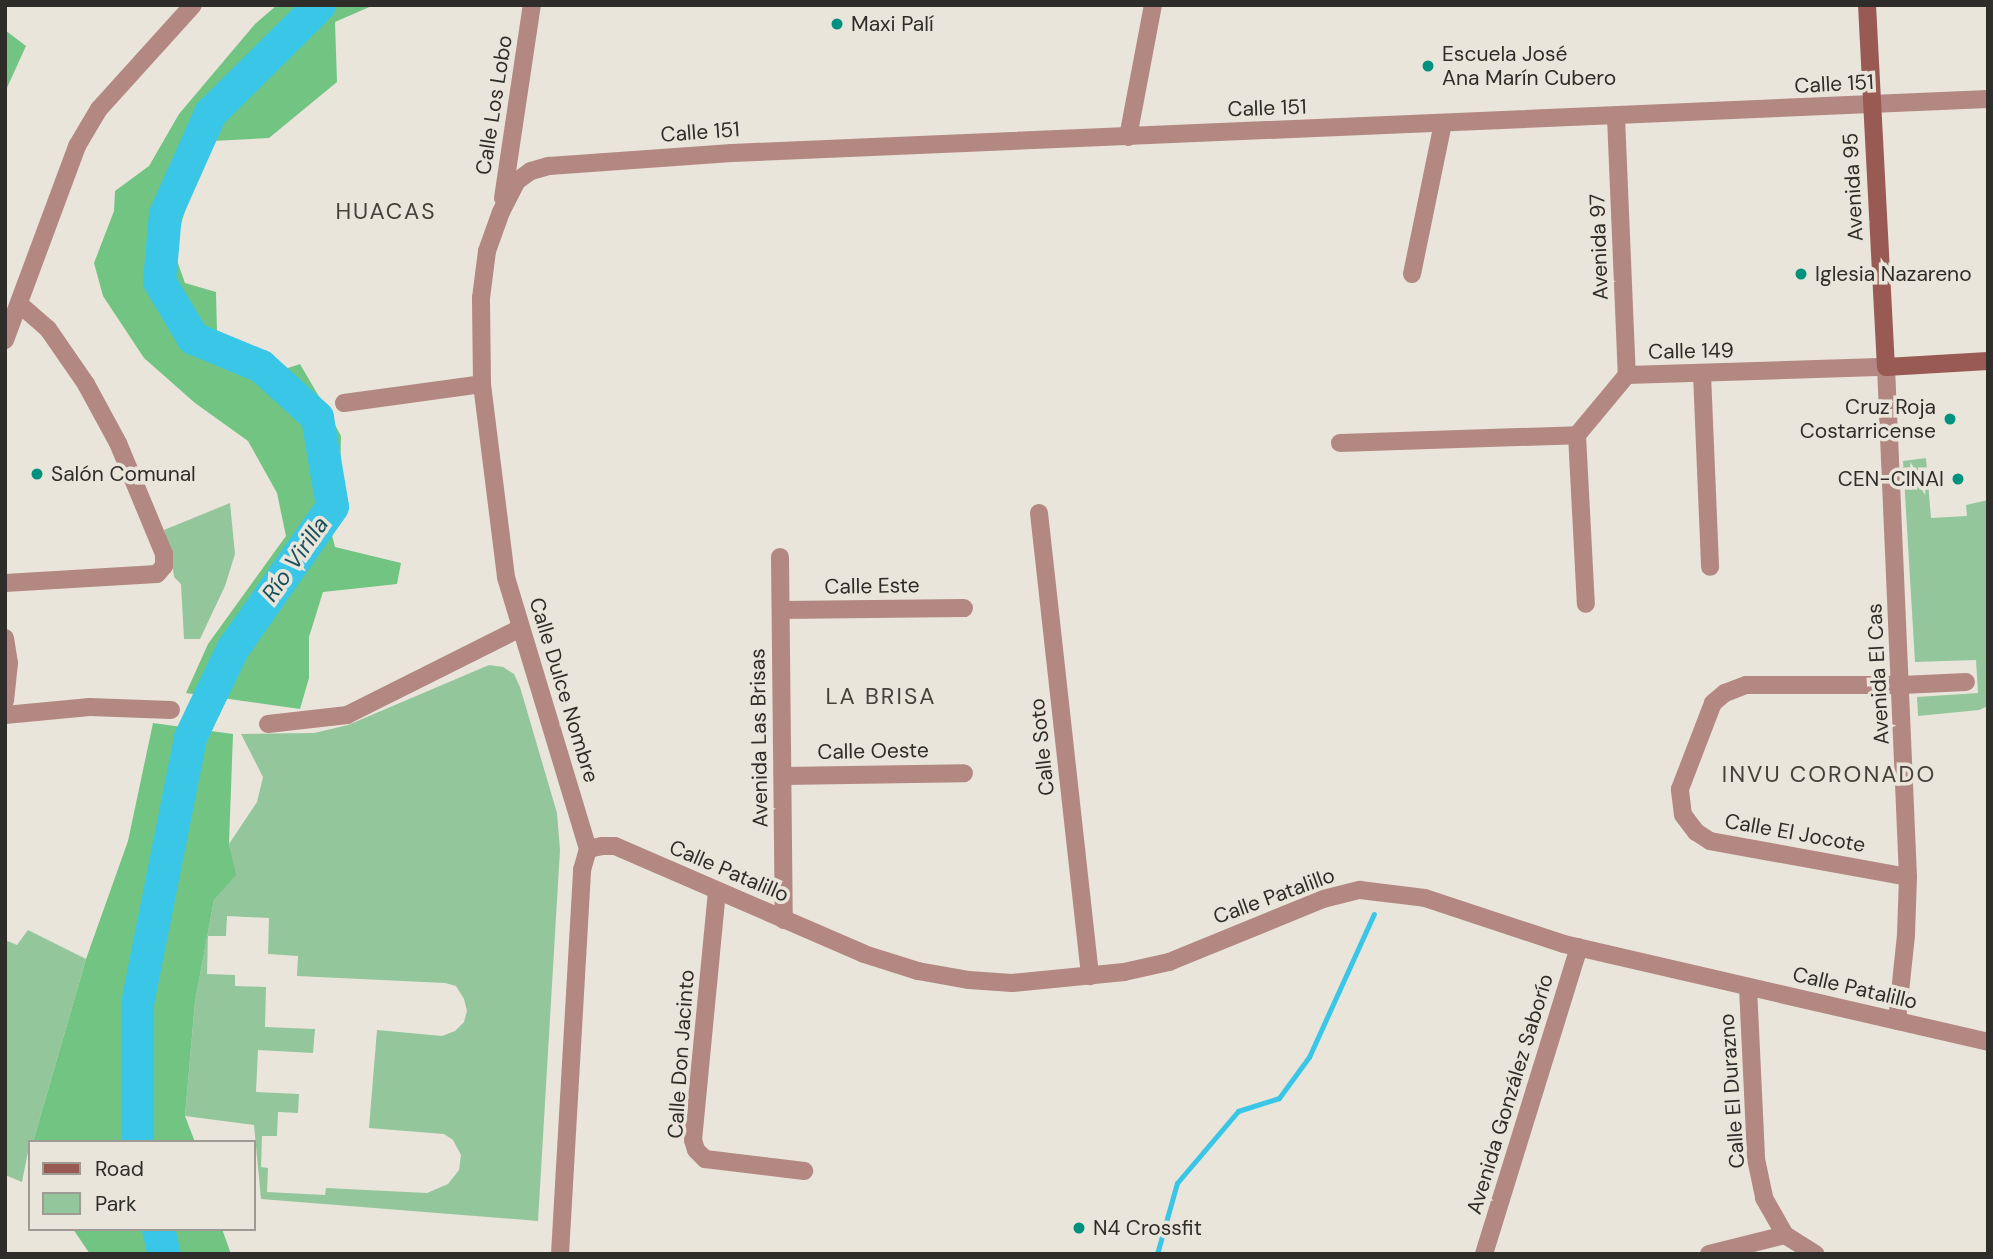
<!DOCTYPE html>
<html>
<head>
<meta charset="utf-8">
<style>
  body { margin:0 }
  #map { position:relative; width:1993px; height:1259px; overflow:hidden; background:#e9e5db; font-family:"DM Sans",sans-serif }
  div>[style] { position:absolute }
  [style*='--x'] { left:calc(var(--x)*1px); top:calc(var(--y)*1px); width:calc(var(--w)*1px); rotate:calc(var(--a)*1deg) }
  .green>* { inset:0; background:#94c69c }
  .forest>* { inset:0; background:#72c483 }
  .stream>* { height:5px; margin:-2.5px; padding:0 2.5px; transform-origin:2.5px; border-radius:2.5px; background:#3ac6e6 }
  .river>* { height:33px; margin:-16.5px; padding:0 16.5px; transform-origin:16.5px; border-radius:16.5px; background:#3ac6e6 }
  .minor>* { height:18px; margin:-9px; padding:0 9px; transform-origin:9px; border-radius:9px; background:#b48882 }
  .tertiary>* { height:18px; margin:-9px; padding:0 9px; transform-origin:9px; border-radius:9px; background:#b48882 }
  .secondary>* { height:18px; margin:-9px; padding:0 9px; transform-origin:9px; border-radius:9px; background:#985a52 }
  .dots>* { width:19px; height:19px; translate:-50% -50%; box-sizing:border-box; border:4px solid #e9e5db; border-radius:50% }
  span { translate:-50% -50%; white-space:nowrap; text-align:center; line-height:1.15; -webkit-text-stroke:7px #e9e5db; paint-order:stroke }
  .poi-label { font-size:21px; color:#2e2d29 }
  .left { translate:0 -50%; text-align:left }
  .right { translate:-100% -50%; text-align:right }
  .street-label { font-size:21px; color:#2e2d29 }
  .neighbourhood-label { font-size:23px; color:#46423a; letter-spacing:2px }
  .water-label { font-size:23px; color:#17505d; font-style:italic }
  .frame { position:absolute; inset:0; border:7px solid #2e2d29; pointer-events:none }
  .legend { position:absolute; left:28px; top:1140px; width:228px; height:91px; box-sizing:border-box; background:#e9e5db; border:2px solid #9e9b94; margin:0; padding:9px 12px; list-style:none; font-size:21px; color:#2e2d29 }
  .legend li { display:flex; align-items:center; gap:14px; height:35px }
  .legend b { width:35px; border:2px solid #9e9b94 }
</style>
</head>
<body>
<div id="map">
  <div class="green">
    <div style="clip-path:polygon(1926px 458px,1931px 518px,1967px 516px,1966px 505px,1988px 500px,1988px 706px,1979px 710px,1918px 716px,1917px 697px,1978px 693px,1976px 660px,1915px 662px,1903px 461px)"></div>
    <div style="clip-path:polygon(230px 503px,235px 554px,225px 586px,200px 639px,184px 639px,181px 584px,174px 577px,170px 547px,164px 530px)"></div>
    <div style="clip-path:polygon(evenodd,489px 665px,503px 667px,514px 674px,520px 687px,557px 813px,560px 850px,538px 1221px,261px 1199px,254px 1125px,185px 1116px,195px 1002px,214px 900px,235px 875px,229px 844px,257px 802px,263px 777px,241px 734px,314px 733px,348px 725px,489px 665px,227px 916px,269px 918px,268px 954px,298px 956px,297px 976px,445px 983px,456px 986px,464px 999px,467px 1011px,464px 1022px,455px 1031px,442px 1036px,377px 1030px,369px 1128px,444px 1134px,453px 1140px,461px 1155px,459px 1170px,448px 1184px,427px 1193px,326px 1188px,325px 1195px,267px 1192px,268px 1168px,261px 1167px,262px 1136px,277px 1136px,278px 1112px,298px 1113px,299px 1094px,256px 1092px,258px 1050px,313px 1053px,315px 1029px,265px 1027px,266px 987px,235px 986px,235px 975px,207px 974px,208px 936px,226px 936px,227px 916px)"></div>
    <div style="clip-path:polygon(28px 930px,86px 959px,33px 1142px,30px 1142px,22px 1182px,5px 1175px,5px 940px,17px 945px)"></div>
  </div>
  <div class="forest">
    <div style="clip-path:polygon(277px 5px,374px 5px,335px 22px,337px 82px,269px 138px,213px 141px,193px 186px,173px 249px,185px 283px,216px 292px,217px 333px,242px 354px,261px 377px,300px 364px,328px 412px,341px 436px,340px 478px,332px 535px,335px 547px,401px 563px,397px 584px,323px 592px,309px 637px,309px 678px,300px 709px,186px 693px,208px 644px,286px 536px,277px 493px,248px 441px,195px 403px,144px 358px,103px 296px,94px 263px,114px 211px,115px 191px,149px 166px,179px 114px,255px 24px)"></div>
    <div style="clip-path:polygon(5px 30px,26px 46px,5px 92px)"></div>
    <div style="clip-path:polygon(153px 723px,233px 734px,229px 844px,236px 875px,214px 900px,195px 1002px,185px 1116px,195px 1142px,33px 1142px,86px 959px,128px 841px)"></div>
    <div style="clip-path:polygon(73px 1229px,222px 1229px,231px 1254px,90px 1254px)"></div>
  </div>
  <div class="stream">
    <div style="--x:1157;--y:1254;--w:74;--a:-74.3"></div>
    <div style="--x:1177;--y:1183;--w:94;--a:-49.7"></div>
    <div style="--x:1238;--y:1111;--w:43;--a:-17.6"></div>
    <div style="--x:1279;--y:1098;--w:51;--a:-53.8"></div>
    <div style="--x:1309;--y:1057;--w:157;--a:-65.6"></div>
  </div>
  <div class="river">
    <div style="--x:137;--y:1142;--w:139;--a:-90"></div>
    <div style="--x:137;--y:1003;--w:271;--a:-78.7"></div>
    <div style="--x:190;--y:737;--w:98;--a:-64.5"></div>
    <div style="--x:232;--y:649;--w:174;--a:-55"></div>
    <div style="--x:332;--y:506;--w:90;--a:-99.6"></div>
    <div style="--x:317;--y:417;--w:76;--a:-137.7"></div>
    <div style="--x:261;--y:366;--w:74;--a:-157.6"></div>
    <div style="--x:193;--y:338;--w:66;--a:-120.8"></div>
    <div style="--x:159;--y:281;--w:67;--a:-84.9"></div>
    <div style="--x:165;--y:214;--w:111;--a:-66"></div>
    <div style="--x:210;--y:113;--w:153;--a:-44.7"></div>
    <div style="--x:158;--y:1229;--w:26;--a:77"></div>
  </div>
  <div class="minor">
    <div style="--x:1616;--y:117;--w:258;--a:87.6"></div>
    <div style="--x:1128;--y:137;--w:134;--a:-79.3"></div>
    <div style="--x:503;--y:198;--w:195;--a:-81.5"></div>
    <div style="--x:1412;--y:274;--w:154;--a:-78.4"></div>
    <div style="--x:1702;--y:374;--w:193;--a:87.6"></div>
    <div style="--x:344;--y:403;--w:139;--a:-7.8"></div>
    <div style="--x:1577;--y:435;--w:169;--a:87"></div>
    <div style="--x:1340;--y:443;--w:237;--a:-1.9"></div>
    <div style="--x:1577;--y:435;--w:78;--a:-50.2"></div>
    <div style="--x:1627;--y:375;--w:259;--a:-1.8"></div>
    <div style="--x:1886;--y:367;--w:510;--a:87.53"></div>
    <div style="--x:1908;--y:877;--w:58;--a:92"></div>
    <div style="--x:1906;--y:935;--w:86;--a:96"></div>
    <div style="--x:1039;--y:513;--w:466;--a:83.7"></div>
    <div style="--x:780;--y:557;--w:363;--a:89.4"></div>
    <div style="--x:5;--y:583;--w:152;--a:-3.4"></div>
    <div style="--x:157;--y:574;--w:11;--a:-49"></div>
    <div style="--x:164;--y:566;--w:12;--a:-90"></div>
    <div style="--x:164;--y:554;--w:120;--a:-112.5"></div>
    <div style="--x:118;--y:443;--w:67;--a:-118.5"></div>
    <div style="--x:86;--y:384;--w:67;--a:-124.6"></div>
    <div style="--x:48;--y:329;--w:38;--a:-139"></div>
    <div style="--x:781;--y:610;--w:183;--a:-0.6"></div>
    <div style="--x:5;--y:715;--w:85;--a:-5.4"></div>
    <div style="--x:90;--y:707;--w:81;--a:2.1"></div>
    <div style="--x:268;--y:724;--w:80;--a:-6.5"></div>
    <div style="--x:347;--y:715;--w:192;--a:-26.6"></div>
    <div style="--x:783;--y:776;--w:181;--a:-0.9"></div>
    <div style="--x:588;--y:849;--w:284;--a:-106.8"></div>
    <div style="--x:506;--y:577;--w:194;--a:-97.1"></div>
    <div style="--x:482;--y:384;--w:86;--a:-90.7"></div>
    <div style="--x:481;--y:298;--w:47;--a:-82.7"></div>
    <div style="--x:487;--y:251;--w:41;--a:-70.3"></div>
    <div style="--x:501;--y:212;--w:35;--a:-63"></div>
    <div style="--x:517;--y:181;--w:17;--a:-36"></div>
    <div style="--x:531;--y:171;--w:19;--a:-16"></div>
    <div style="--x:549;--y:166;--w:183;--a:-4.1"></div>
    <div style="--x:732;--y:153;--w:1257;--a:-2.46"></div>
    <div style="--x:1908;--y:877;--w:201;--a:-169.7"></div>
    <div style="--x:1710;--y:841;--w:17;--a:-147"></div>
    <div style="--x:1696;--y:832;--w:21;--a:-127"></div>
    <div style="--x:1683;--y:815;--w:26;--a:-97"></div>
    <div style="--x:1680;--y:789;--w:92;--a:-69"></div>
    <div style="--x:1713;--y:703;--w:16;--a:-40"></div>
    <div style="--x:1725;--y:693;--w:22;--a:-21"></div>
    <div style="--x:1746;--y:685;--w:156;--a:0"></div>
    <div style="--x:1902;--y:685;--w:64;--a:-2.7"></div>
    <div style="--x:717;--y:891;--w:250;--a:95.5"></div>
    <div style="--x:693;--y:1140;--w:10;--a:73"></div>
    <div style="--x:696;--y:1150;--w:13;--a:45"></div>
    <div style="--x:705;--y:1159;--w:100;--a:6.9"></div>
    <div style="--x:1748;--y:987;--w:172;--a:87.3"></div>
    <div style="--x:1756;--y:1159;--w:40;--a:78"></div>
    <div style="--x:1764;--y:1198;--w:43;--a:60.4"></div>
    <div style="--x:1785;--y:1235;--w:36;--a:32"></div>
    <div style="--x:1484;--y:1254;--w:321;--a:-72.8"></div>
    <div style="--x:1709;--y:1254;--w:78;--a:-14"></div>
  </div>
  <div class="tertiary">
    <div style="--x:5;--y:340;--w:207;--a:-69.6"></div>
    <div style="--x:77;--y:146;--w:43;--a:-59.3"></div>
    <div style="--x:99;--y:109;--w:140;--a:-47.9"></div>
    <div style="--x:5;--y:638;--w:25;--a:81"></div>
    <div style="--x:9;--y:663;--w:38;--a:96"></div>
    <div style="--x:560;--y:1254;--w:385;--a:-86.7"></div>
    <div style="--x:582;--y:870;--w:22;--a:-74"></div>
    <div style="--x:588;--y:849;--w:14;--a:-12"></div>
    <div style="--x:602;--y:846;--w:13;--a:0"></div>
    <div style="--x:615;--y:846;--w:271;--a:23.4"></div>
    <div style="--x:864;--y:954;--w:57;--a:17.5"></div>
    <div style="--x:918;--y:971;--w:52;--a:10"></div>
    <div style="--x:969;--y:980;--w:43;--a:4"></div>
    <div style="--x:1012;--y:983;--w:113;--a:-5.6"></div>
    <div style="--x:1124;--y:972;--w:46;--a:-12.5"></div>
    <div style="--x:1169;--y:962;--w:166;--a:-22.2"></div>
    <div style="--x:1323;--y:899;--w:38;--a:-14"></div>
    <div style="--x:1360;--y:890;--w:65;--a:7"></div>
    <div style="--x:1425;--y:898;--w:146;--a:18.3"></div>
    <div style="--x:1564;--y:944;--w:435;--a:13"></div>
  </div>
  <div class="secondary">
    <div style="--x:1867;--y:5;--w:362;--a:87"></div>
    <div style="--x:1886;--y:367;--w:102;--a:-3.4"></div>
  </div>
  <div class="dots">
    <div style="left:837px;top:24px;background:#00927e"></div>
    <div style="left:1428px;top:66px;background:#00927e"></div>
    <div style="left:1801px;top:274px;background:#00927e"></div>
    <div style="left:1950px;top:419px;background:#00927e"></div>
    <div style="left:37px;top:474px;background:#00927e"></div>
    <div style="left:1958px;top:479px;background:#00927e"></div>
    <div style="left:1079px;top:1228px;background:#00927e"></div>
  </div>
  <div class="poi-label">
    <span class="left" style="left:851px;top:24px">Maxi Palí</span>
    <span class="left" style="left:1442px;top:66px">Escuela José<br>Ana Marín Cubero</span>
    <span class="left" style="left:1815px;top:274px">Iglesia Nazareno</span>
    <span class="right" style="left:1936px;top:419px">Cruz Roja<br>Costarricense</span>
    <span class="left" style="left:51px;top:474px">Salón Comunal</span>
    <span class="right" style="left:1944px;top:479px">CEN-CINAI</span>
    <span class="left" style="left:1093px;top:1228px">N4 Crossfit</span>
  </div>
  <div class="street-label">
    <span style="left:1834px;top:84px;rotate:-3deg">Calle 151</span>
    <span style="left:494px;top:105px;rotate:-81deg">Calle Los Lobo</span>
    <span style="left:1267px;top:108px;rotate:-2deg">Calle 151</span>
    <span style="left:700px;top:132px;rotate:-4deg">Calle 151</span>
    <span style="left:1853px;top:187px;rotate:-93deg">Avenida 95</span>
    <span style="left:1599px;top:247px;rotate:-92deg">Avenida 97</span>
    <span style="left:1691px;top:351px;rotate:-1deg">Calle 149</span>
    <span style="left:872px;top:586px;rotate:-1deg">Calle Este</span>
    <span style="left:1878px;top:674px;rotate:-93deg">Avenida El Cas</span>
    <span style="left:564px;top:690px;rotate:73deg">Calle Dulce Nombre</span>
    <span style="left:759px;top:738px;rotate:-91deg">Avenida Las Brisas</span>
    <span style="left:1042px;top:747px;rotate:-96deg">Calle Soto</span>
    <span style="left:873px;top:751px;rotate:-1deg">Calle Oeste</span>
    <span style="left:1795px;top:833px;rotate:10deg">Calle El Jocote</span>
    <span style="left:729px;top:871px;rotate:23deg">Calle Patalillo</span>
    <span style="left:1274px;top:896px;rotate:-20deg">Calle Patalillo</span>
    <span style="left:1855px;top:988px;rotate:13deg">Calle Patalillo</span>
    <span style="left:681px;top:1054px;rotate:-86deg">Calle Don Jacinto</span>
    <span style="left:1732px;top:1091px;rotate:-94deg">Calle El Durazno</span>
    <span style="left:1510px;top:1094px;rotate:-73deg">Avenida González Saborío</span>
  </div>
  <div class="neighbourhood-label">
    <span style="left:386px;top:211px">HUACAS</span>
    <span style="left:881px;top:696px">LA BRISA</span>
    <span style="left:1829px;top:774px">INVU CORONADO</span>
  </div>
  <div class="water-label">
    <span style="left:295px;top:559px;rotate:-55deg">Río Virilla</span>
  </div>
  <div class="frame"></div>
  <ul class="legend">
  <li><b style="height:9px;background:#985a52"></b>Road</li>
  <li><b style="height:19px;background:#94c69c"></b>Park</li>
  </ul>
</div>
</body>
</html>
